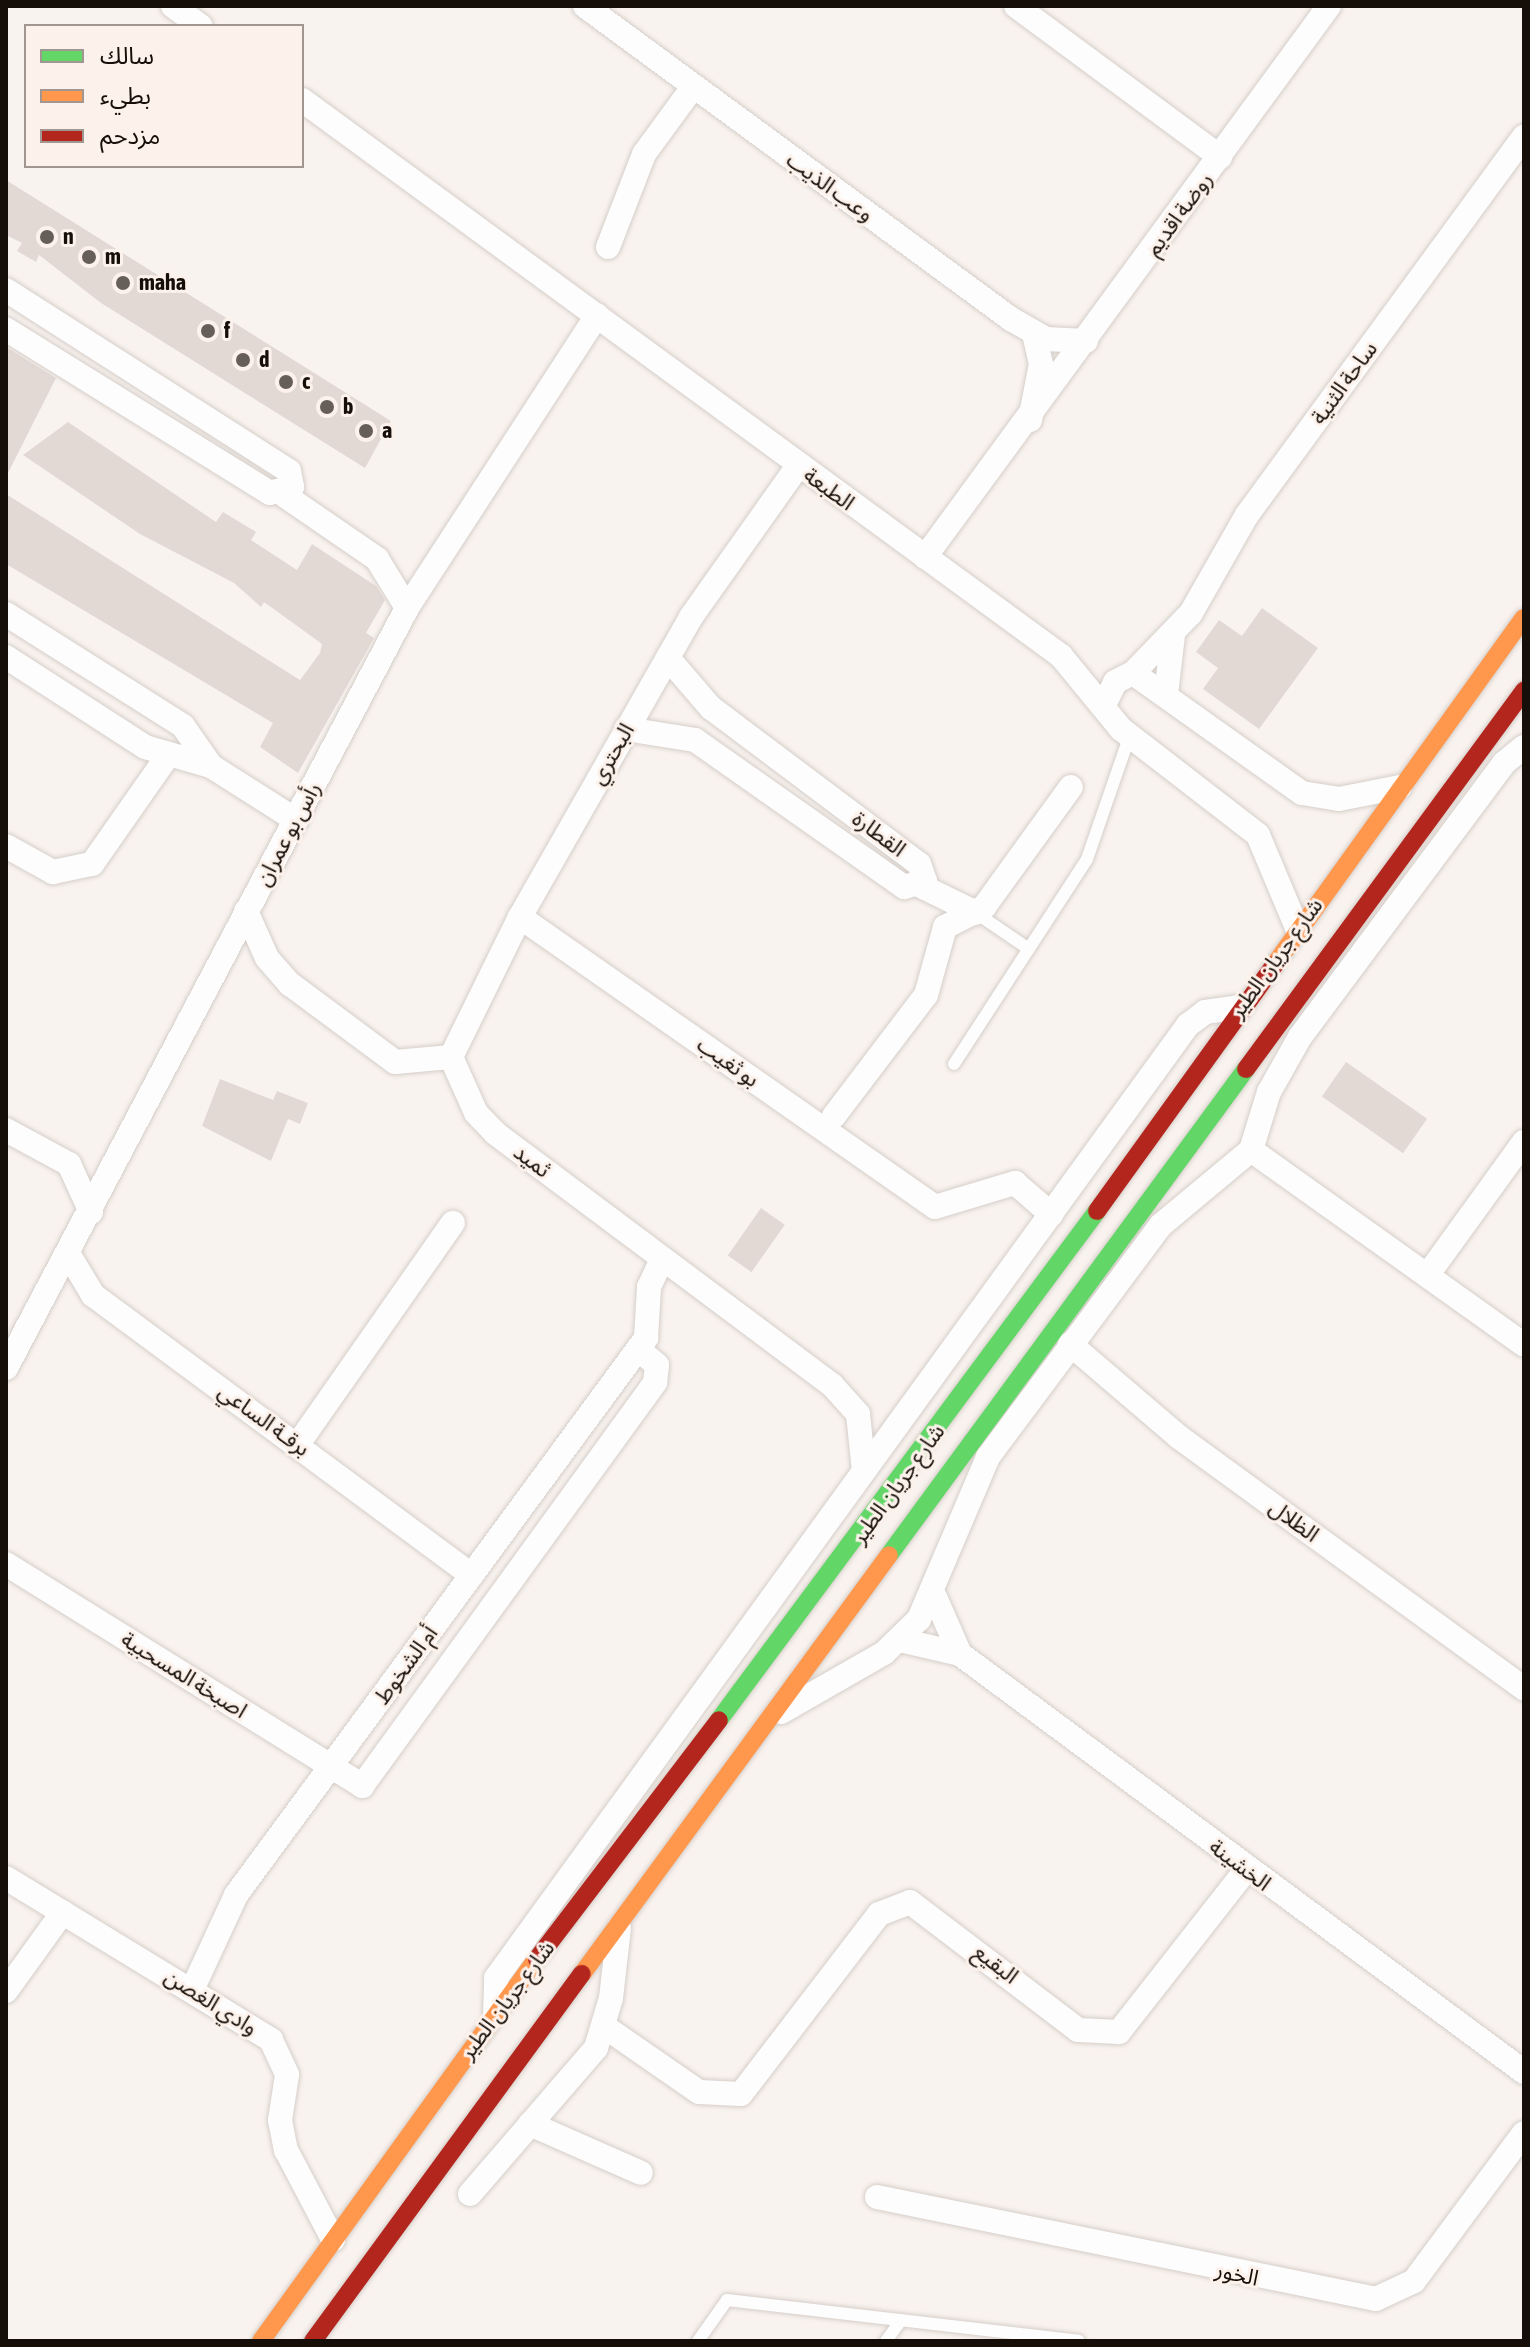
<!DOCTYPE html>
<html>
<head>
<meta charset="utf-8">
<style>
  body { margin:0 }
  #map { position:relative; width:1530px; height:2347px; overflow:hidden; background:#f9f3ef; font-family:"Asap Condensed","Noto Sans Arabic",sans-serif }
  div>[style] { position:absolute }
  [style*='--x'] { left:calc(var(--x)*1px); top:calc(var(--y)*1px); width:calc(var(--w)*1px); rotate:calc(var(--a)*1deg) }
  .building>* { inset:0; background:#e2d9d4; transform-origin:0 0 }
  .roads { filter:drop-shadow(0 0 2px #d5cec9) drop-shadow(0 0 2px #d5cec9) }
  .lane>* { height:12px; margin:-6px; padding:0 6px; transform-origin:6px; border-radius:6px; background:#fefdfd }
  .street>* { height:24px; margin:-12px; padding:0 12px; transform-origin:12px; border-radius:12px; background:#fefdfd }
  .fast>* { height:18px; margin:-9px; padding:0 9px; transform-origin:9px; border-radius:9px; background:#63d668 }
  .slow>* { height:18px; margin:-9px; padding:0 9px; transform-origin:9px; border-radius:9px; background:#ff974d }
  .jam>* { height:18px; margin:-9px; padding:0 9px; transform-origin:9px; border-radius:9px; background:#b3261e }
  .dots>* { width:22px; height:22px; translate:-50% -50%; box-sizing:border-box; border:4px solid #fdf2eb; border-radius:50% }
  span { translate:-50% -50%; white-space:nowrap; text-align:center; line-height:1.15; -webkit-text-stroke:6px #fdf2eb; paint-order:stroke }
  .street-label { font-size:22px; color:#160e08 }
  .poi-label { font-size:22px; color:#160e08; font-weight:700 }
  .left { translate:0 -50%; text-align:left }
  .frame { position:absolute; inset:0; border:8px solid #160e08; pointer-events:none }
  .legend { position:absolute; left:24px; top:24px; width:280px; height:144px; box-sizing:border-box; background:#fdf2eb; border:2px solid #a19790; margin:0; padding:10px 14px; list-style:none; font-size:24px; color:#160e08 }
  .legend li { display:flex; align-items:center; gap:16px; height:40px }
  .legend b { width:40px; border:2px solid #a19790 }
</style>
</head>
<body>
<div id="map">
  <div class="building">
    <div style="clip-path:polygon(6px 180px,391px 421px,365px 468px,101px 303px,39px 255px,36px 262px,17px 251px,22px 243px,6px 235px)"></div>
    <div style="clip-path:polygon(6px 347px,56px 378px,6px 477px)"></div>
    <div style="clip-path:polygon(68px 422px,216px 522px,223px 512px,256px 532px,251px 540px,297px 570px,312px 544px,376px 586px,385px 600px,366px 633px,374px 638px,298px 773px,260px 747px,273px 723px,6px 564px,6px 494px,300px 680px,320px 653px,322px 644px,264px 602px,261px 607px,234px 583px,140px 534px,23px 455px)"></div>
    <div style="clip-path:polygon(1262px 608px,1318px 648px,1259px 729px,1203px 689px,1218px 668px,1196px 652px,1219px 620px,1242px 636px)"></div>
    <div style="left:1346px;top:1062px;width:99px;height:42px;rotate:35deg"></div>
    <div style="clip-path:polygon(220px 1079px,273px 1100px,277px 1091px,308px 1103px,300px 1124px,288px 1119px,271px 1161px,202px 1126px)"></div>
    <div style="left:761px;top:1208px;width:29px;height:58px;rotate:35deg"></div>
  </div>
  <div class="roads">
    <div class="lane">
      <div style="--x:976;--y:913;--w:64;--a:34.2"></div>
      <div style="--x:954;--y:1064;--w:244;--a:-57"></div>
      <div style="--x:1087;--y:859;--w:131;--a:-70.9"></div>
      <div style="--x:698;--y:2341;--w:50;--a:-54.7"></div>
      <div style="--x:727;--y:2300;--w:354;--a:6.6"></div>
      <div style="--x:886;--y:2341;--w:26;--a:-54"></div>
    </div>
    <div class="street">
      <div style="--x:173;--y:6;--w:34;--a:36"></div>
      <div style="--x:585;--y:6;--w:529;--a:36.31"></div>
      <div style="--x:1011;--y:319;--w:40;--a:29.7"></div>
      <div style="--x:1046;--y:339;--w:40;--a:2.9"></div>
      <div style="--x:1016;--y:6;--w:254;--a:36.5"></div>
      <div style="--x:302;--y:100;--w:941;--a:36.22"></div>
      <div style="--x:1061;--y:656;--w:94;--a:50.6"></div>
      <div style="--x:1121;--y:729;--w:173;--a:37.7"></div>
      <div style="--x:1258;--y:835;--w:101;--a:67.2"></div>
      <div style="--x:608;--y:247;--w:100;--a:-68.8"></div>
      <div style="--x:644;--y:154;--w:83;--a:-53.8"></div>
      <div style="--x:6;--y:290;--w:336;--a:32.6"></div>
      <div style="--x:289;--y:471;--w:16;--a:79"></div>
      <div style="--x:292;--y:487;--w:23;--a:165"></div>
      <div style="--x:270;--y:493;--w:311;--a:-148.2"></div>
      <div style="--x:1030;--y:420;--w:57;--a:-78.9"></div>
      <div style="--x:1041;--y:364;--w:32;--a:-103"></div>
      <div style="--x:284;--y:495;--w:113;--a:34.5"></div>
      <div style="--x:377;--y:559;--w:57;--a:58.5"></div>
      <div style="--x:925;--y:557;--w:683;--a:-53.75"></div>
      <div style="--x:6;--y:614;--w:209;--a:32.3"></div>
      <div style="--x:183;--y:726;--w:49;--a:55"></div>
      <div style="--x:6;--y:657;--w:166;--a:32.9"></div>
      <div style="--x:145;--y:747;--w:69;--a:16.1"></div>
      <div style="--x:211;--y:766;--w:101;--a:32.4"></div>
      <div style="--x:1133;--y:673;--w:207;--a:35.4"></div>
      <div style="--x:1302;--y:793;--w:37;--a:9"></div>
      <div style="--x:1339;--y:799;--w:62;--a:-11.1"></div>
      <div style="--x:1166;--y:694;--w:59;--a:-83.2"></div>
      <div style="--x:1104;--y:705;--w:25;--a:-64"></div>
      <div style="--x:1115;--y:682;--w:20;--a:-27"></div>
      <div style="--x:1133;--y:673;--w:83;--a:-46"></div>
      <div style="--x:1191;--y:613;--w:113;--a:-60.3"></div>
      <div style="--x:1247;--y:515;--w:469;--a:-53.8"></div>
      <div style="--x:626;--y:729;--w:70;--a:9.1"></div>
      <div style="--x:695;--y:740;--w:256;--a:35.1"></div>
      <div style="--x:904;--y:887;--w:22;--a:-16"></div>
      <div style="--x:925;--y:881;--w:18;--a:-109"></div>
      <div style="--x:919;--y:864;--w:260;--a:-143.1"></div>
      <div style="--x:711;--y:708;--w:66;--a:-130.7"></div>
      <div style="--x:6;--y:846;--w:54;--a:29"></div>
      <div style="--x:53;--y:872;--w:40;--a:-12"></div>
      <div style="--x:92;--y:864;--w:131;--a:-55"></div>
      <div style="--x:921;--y:886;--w:61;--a:26.1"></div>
      <div style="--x:246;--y:911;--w:51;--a:65.9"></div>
      <div style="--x:267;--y:958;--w:35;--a:49"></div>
      <div style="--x:290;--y:984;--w:131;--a:36.6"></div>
      <div style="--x:395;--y:1062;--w:56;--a:-5.1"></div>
      <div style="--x:451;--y:1057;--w:61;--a:65.9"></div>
      <div style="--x:476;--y:1113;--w:28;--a:46"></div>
      <div style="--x:495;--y:1133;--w:421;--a:36.8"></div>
      <div style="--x:832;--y:1385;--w:39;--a:48"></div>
      <div style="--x:858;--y:1414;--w:57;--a:84"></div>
      <div style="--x:520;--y:917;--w:506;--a:34.95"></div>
      <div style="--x:935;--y:1207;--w:84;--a:-16.7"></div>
      <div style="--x:1015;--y:1183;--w:48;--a:40.7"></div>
      <div style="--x:451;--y:1057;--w:156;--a:-63.8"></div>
      <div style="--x:520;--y:917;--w:345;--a:-60.3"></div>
      <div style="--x:691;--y:617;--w:185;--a:-54.7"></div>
      <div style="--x:834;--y:1116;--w:152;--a:-52.8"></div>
      <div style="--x:926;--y:995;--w:71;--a:-74.4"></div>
      <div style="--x:945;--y:927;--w:44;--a:-27.1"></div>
      <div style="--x:984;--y:907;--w:148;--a:-54.1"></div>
      <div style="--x:6;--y:1130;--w:72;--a:28.4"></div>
      <div style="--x:69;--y:1164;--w:53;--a:65.4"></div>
      <div style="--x:1251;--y:1150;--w:335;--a:35.5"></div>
      <div style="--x:69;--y:1255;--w:47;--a:59"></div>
      <div style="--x:93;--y:1295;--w:471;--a:36.5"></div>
      <div style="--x:1429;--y:1273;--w:162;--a:-54.1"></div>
      <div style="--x:1070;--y:1344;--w:143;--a:40.5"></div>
      <div style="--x:1179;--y:1437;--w:427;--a:36.1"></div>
      <div style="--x:6;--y:1368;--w:859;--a:-62.18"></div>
      <div style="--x:407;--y:608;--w:349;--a:-57"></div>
      <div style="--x:298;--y:1444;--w:270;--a:-55"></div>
      <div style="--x:6;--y:1564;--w:420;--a:31.9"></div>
      <div style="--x:362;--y:1786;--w:499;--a:-54"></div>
      <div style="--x:655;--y:1382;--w:17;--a:-83"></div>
      <div style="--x:657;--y:1365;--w:25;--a:-140"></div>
      <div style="--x:935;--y:1597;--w:62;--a:66.3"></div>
      <div style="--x:900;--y:1640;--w:62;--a:13.1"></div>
      <div style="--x:960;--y:1654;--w:702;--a:36.54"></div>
      <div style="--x:781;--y:1712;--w:119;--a:-29.8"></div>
      <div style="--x:884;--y:1653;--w:49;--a:-44.2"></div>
      <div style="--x:919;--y:1619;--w:176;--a:-66.9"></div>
      <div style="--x:988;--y:1457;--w:289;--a:-53.3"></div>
      <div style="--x:1161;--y:1225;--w:117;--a:-39.8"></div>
      <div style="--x:1251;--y:1150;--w:61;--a:-72.8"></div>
      <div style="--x:1269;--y:1092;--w:63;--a:-60.6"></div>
      <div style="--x:1300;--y:1037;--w:342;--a:-53.3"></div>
      <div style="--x:1504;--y:763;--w:26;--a:-39"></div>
      <div style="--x:6;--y:1878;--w:311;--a:31.4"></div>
      <div style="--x:271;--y:2040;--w:38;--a:65"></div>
      <div style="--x:287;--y:2075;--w:46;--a:98.8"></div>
      <div style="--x:280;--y:2120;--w:31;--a:79"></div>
      <div style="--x:286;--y:2150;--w:101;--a:62.2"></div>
      <div style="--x:192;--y:1990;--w:105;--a:-65.1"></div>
      <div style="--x:236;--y:1895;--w:692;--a:-53.64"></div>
      <div style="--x:646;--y:1338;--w:51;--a:-86.6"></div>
      <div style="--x:649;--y:1287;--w:31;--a:-65"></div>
      <div style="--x:6;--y:1991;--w:97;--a:-54.2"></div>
      <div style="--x:495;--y:2015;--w:37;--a:-88"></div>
      <div style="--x:496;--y:1978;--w:1178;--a:-54.02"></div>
      <div style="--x:1188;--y:1025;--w:21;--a:-37"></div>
      <div style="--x:1205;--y:1012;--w:36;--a:-8"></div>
      <div style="--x:605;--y:2027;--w:114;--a:34.7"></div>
      <div style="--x:699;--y:2092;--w:42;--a:2.7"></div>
      <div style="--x:741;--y:2094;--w:227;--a:-52.5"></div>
      <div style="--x:879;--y:1914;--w:33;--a:-21"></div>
      <div style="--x:910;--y:1902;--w:211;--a:37.3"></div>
      <div style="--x:1078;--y:2030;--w:41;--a:2.8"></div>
      <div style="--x:1119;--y:2032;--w:206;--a:-51.9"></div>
      <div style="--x:530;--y:2124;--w:121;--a:23.8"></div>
      <div style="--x:470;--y:2194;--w:193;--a:-49.2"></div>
      <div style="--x:596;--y:2048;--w:52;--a:-73.3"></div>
      <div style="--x:611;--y:1998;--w:70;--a:-83.5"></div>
      <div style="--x:877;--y:2197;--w:509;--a:11.55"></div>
      <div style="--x:1376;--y:2299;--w:42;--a:-25.3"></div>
      <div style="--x:1414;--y:2281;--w:184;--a:-53.4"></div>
    </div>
    <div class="fast">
      <div style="--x:889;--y:1555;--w:603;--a:-53.7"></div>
      <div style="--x:719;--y:1720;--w:634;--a:-53.4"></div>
    </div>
    <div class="slow">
      <div style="--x:1275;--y:964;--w:426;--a:-54.3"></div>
      <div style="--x:582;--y:1974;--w:519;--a:-53.77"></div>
      <div style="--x:261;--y:2341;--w:471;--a:-54.2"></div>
    </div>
    <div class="jam">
      <div style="--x:1246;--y:1069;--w:470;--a:-53.7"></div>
      <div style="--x:1097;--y:1211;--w:304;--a:-54.2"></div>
      <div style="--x:537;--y:1959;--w:300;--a:-52.7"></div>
      <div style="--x:313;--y:2341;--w:455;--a:-53.8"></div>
    </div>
  </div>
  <div class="dots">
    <div style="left:47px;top:237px;background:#655e59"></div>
    <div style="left:89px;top:257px;background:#655e59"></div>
    <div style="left:123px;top:283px;background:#655e59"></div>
    <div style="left:208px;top:331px;background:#655e59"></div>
    <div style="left:243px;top:360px;background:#655e59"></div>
    <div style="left:286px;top:382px;background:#655e59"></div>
    <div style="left:327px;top:407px;background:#655e59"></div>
    <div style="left:366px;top:431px;background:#655e59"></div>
  </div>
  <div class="street-label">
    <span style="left:830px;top:187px;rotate:36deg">وعب الذيب</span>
    <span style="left:1179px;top:214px;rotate:-54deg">روضة اقديم</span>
    <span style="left:1344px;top:383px;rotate:-54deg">ساحة الثنية</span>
    <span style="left:829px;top:489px;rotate:36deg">الطبعة</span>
    <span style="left:612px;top:754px;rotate:-60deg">البحتري</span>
    <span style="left:288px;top:834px;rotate:-62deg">رأس بو عمران</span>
    <span style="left:879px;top:834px;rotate:37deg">القطارة</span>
    <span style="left:1276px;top:958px;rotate:-54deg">شارع جريان الطير</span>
    <span style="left:728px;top:1062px;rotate:35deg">بو ثغيب</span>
    <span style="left:532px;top:1161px;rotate:37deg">ثميد</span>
    <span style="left:264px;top:1420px;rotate:36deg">برقـة الساعي</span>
    <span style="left:898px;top:1484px;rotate:-54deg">شارع جريان الطير</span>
    <span style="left:1294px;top:1521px;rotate:36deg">الظلال</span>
    <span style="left:406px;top:1665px;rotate:-54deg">أم الشخوط</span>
    <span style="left:184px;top:1675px;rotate:32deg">اصبخة المسحبية</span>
    <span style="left:1240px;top:1865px;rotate:37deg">الخشينة</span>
    <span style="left:996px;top:1964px;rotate:38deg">البقيع</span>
    <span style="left:507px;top:2000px;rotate:-53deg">شارع جريان الطير</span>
    <span style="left:211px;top:2002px;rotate:32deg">وادي الغصن</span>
    <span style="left:1237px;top:2274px;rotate:13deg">الخور</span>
  </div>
  <div class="poi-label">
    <span class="left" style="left:63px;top:237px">n</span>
    <span class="left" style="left:105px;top:257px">m</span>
    <span class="left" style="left:139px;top:283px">maha</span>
    <span class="left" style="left:224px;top:331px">f</span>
    <span class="left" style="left:259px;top:360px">d</span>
    <span class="left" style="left:302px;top:382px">c</span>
    <span class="left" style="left:343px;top:407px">b</span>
    <span class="left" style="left:382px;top:431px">a</span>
  </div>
  <div class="frame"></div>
  <ul class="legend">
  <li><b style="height:10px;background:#63d668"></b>سالك</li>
  <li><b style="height:10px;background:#ff974d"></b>بطيء</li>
  <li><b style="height:10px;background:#b3261e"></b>مزدحم</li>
  </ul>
</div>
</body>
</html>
